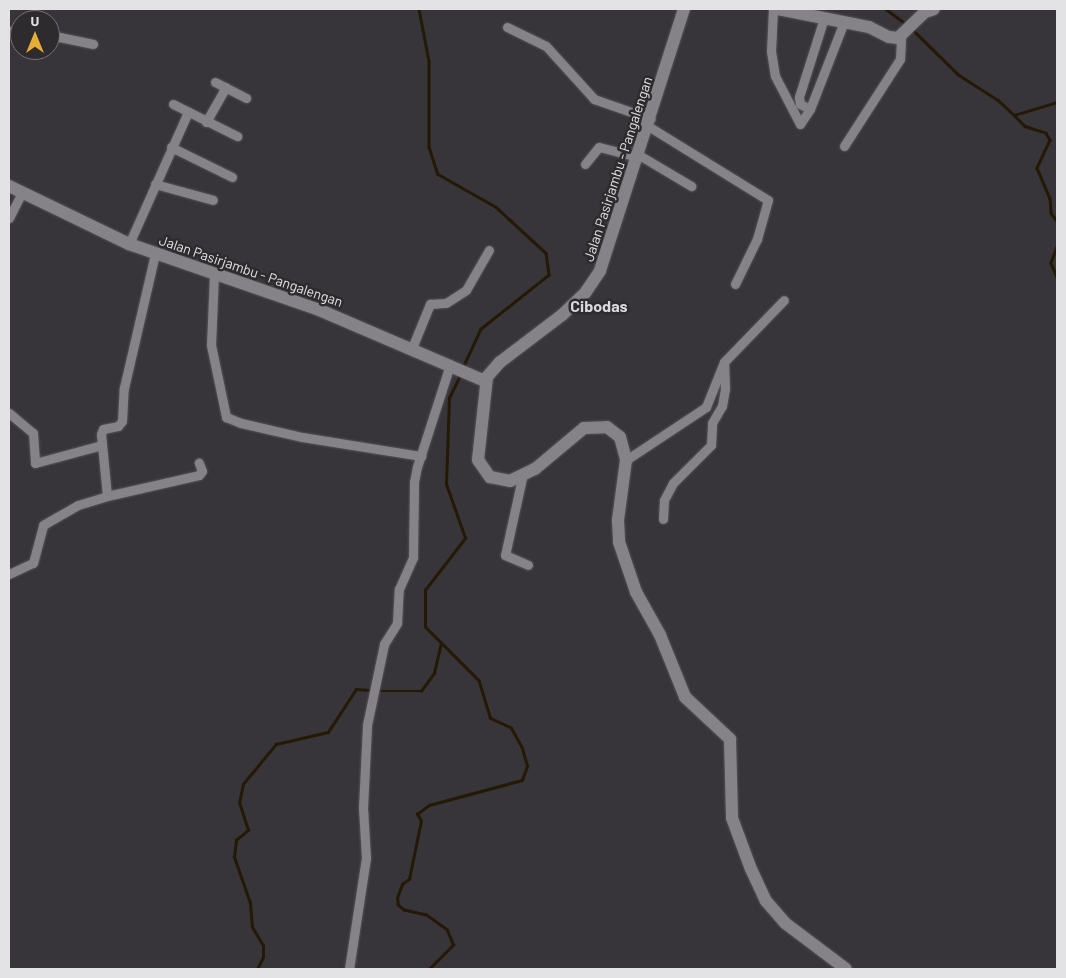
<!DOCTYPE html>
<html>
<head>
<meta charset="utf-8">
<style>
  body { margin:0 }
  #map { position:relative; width:1066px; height:978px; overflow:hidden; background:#373539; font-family:Barlow,sans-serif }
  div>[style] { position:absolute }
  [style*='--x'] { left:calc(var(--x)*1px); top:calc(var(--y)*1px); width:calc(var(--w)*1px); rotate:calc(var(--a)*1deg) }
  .stream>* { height:2.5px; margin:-1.25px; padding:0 1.25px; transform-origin:1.25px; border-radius:1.25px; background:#241904 }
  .roads { filter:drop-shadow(0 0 1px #555357) drop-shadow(0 0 1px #555357) }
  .street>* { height:9px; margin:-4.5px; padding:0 4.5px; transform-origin:4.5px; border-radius:4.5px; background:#868388 }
  .secondary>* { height:12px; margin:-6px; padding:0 6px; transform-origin:6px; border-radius:6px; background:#868388 }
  span { translate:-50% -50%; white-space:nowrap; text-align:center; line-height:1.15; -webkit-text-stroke:5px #2d2b2e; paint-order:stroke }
  .street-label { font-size:14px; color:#e3e2e4 }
  .quarter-label { font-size:16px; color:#dad8dd; font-weight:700 }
  .frame { position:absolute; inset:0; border:10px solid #e3e2e4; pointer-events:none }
  .north { position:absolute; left:10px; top:10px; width:50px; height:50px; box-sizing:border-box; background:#2d2b2e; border:1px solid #767477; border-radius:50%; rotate:0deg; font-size:14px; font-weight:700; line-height:20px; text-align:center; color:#e3e2e4 }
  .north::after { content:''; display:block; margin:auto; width:18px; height:22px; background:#e6ac36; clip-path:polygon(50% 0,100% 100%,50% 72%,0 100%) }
</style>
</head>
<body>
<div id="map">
  <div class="stream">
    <div style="--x:419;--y:9;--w:53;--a:79.1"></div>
    <div style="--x:429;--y:61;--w:86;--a:90"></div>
    <div style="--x:429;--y:147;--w:28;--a:72"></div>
    <div style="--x:438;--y:174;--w:67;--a:29.6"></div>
    <div style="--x:496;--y:207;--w:68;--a:42.6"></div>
    <div style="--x:546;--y:253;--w:22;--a:82"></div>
    <div style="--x:549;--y:275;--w:87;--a:141.5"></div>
    <div style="--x:481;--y:329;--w:43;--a:114.8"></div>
    <div style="--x:886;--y:9;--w:26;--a:37"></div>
    <div style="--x:913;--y:30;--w:64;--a:44.4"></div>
    <div style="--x:959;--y:75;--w:46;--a:32.7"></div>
    <div style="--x:998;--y:100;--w:22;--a:43"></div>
    <div style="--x:1014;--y:115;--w:45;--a:-16.8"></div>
    <div style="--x:1014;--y:115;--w:16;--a:45"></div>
    <div style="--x:1025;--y:126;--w:22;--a:18"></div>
    <div style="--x:1046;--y:133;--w:8;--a:60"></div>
    <div style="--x:1050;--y:140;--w:31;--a:115"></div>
    <div style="--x:1037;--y:168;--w:33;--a:67"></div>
    <div style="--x:1050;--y:198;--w:15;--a:86"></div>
    <div style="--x:1051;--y:213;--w:10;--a:53"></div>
    <div style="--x:1057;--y:247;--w:17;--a:111"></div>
    <div style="--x:1051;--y:263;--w:15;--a:67"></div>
    <div style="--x:378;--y:691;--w:43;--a:0"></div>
    <div style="--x:421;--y:691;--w:22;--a:-54"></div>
    <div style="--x:434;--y:673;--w:31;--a:-77"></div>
    <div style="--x:257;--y:969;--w:13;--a:-63"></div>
    <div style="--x:263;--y:957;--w:11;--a:-90"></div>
    <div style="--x:263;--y:946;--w:22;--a:-120"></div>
    <div style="--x:252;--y:927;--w:24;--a:-95"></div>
    <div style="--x:250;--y:903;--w:49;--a:-109.2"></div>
    <div style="--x:234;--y:857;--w:17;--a:-83"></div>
    <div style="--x:236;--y:840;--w:16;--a:-40"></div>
    <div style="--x:248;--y:830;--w:28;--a:-108"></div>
    <div style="--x:239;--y:803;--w:19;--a:-78"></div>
    <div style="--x:243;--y:784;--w:52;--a:-50.5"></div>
    <div style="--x:276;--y:744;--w:53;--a:-13"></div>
    <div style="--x:328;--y:732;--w:51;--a:-56.9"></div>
    <div style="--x:356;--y:689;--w:16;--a:4"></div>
    <div style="--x:429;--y:969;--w:34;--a:-45"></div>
    <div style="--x:453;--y:945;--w:16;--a:-112"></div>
    <div style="--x:447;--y:930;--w:26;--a:-144"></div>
    <div style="--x:426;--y:915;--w:23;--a:-167"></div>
    <div style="--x:404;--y:910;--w:8;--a:-140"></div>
    <div style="--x:398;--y:905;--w:7;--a:-98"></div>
    <div style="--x:397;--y:898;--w:15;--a:-70"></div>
    <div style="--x:402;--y:884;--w:9;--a:-36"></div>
    <div style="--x:409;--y:879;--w:59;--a:-78.3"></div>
    <div style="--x:421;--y:821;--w:8;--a:-120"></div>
    <div style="--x:417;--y:814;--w:15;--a:-37"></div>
    <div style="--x:429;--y:805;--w:96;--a:-15"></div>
    <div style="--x:522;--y:780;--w:15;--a:-70"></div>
    <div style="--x:527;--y:766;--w:19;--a:-106"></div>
    <div style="--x:522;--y:748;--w:23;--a:-119"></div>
    <div style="--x:511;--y:728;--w:23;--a:-155"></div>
    <div style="--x:490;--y:718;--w:39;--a:-107"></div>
    <div style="--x:479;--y:681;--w:76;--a:-135"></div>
    <div style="--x:425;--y:627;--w:37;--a:-90"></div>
    <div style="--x:425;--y:590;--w:66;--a:-52.4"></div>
    <div style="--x:465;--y:538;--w:57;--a:-109.4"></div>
    <div style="--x:446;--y:484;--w:86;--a:-88"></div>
    <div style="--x:449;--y:398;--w:25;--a:-64"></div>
  </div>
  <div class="roads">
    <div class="street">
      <div style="--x:773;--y:9;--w:42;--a:92.7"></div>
      <div style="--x:771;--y:51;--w:25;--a:81"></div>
      <div style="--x:775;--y:76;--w:54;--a:62.5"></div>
      <div style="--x:800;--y:124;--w:18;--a:-56"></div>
      <div style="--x:824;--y:18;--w:83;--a:107.6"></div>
      <div style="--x:799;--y:97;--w:7;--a:82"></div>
      <div style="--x:800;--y:104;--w:11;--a:27"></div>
      <div style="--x:810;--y:109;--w:93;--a:-68.7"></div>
      <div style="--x:507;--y:27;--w:43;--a:26"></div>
      <div style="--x:546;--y:46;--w:72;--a:47.8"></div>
      <div style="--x:594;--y:99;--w:60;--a:19.3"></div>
      <div style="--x:9;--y:31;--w:11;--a:5"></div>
      <div style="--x:50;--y:35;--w:44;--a:11.8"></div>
      <div style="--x:215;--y:82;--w:35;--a:27"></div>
      <div style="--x:173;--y:104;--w:72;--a:26.6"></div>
      <div style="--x:206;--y:122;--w:40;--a:-60.3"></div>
      <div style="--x:648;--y:126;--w:141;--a:31.7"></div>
      <div style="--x:768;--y:200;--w:41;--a:105.8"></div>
      <div style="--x:757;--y:239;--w:50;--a:116.1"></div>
      <div style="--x:844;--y:146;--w:103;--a:-57.2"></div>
      <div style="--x:900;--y:59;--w:22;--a:-87"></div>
      <div style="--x:171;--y:147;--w:68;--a:26.2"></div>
      <div style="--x:639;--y:155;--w:61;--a:30.8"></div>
      <div style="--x:585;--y:164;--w:22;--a:-51"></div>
      <div style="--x:599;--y:147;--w:40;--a:14.4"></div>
      <div style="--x:155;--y:184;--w:60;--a:15.4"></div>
      <div style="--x:9;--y:218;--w:28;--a:-63"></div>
      <div style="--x:129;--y:244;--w:145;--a:-65.9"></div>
      <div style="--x:214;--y:274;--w:71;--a:92.4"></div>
      <div style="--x:211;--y:345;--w:74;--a:78.2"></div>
      <div style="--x:226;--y:417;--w:16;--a:22"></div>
      <div style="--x:241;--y:423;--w:63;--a:12.9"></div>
      <div style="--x:302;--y:437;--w:121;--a:9.1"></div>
      <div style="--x:412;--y:348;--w:48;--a:-67.8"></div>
      <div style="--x:430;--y:304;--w:16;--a:-4"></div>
      <div style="--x:446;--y:303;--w:24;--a:-33"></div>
      <div style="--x:466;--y:290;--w:46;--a:-60.1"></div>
      <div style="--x:9;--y:413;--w:31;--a:40"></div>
      <div style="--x:33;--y:433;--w:30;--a:86"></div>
      <div style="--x:35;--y:463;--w:69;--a:-15"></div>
      <div style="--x:626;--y:460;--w:96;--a:-33.5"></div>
      <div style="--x:706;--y:407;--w:48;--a:-68.2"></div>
      <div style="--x:724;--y:362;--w:86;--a:-45.9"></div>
      <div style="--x:522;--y:478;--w:79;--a:102.4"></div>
      <div style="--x:505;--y:555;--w:25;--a:23"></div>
      <div style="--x:107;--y:496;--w:94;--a:-12.9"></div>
      <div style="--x:199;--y:475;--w:5;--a:-53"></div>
      <div style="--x:202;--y:471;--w:9;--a:-111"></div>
      <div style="--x:663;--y:519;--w:19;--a:-87"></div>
      <div style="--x:664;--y:500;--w:19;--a:-62"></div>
      <div style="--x:673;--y:483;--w:54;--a:-45"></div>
      <div style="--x:711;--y:445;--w:22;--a:-87"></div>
      <div style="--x:712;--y:423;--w:20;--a:-60"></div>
      <div style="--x:722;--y:406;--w:17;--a:-80"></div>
      <div style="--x:725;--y:389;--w:27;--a:-92"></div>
      <div style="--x:9;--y:574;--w:26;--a:-25"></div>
      <div style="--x:33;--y:563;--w:39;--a:-75"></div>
      <div style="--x:43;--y:525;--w:40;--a:-29.7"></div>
      <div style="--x:78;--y:505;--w:30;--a:-17"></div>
      <div style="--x:107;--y:496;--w:62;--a:-95.5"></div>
      <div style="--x:101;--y:434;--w:5;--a:-68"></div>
      <div style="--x:103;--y:429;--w:15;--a:-11"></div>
      <div style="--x:118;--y:426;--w:6;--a:-51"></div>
      <div style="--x:122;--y:421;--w:33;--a:-87"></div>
      <div style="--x:124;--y:388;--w:138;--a:-77"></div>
      <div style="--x:349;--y:969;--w:112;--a:-81.3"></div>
      <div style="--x:366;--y:858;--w:50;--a:-93.4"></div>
      <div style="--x:363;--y:808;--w:83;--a:-87.2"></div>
      <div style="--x:367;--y:725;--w:83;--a:-78.1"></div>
      <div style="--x:384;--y:644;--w:25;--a:-58"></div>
      <div style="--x:397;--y:623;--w:34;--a:-87"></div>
      <div style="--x:399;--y:589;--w:35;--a:-66"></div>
      <div style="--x:413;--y:557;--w:75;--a:-89.2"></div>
      <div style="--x:414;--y:482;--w:15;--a:-79"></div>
      <div style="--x:417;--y:467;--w:107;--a:-72.1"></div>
    </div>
    <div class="secondary">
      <div style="--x:684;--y:9;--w:275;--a:107.8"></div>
      <div style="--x:600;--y:271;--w:25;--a:124"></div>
      <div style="--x:586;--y:292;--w:33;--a:136"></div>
      <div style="--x:562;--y:315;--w:78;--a:142.8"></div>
      <div style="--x:500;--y:362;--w:20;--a:131"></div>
      <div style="--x:487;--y:377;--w:83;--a:96.2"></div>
      <div style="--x:478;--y:460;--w:21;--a:55"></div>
      <div style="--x:490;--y:477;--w:20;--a:11"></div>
      <div style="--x:510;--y:481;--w:28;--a:-26"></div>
      <div style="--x:535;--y:469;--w:64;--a:-39.9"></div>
      <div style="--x:584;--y:428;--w:23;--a:-2"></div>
      <div style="--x:607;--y:427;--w:16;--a:38"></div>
      <div style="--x:620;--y:437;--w:24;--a:75"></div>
      <div style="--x:626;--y:460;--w:61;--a:97.6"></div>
      <div style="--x:618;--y:520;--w:22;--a:87"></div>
      <div style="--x:619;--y:542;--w:53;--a:71.2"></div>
      <div style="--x:636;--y:592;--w:49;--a:60.8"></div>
      <div style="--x:660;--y:635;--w:67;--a:68"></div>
      <div style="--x:685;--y:697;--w:62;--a:43"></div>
      <div style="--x:730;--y:739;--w:79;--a:88.5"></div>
      <div style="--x:732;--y:818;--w:54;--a:69.6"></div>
      <div style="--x:751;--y:869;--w:35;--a:65"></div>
      <div style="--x:766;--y:901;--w:29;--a:49"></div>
      <div style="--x:785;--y:923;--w:76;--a:37"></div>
      <div style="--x:778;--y:9;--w:93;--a:11.2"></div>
      <div style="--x:869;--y:27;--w:22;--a:27"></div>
      <div style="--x:889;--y:37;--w:9;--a:6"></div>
      <div style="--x:898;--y:38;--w:37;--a:-44"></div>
      <div style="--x:925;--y:12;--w:9;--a:-18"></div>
      <div style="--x:9;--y:186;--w:133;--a:25.8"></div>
      <div style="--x:129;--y:244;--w:199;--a:19.1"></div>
      <div style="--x:317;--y:309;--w:183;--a:23.2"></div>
    </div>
  </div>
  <div class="street-label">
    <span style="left:618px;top:169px;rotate:-72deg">Jalan Pasirjambu - Pangalengan</span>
    <span style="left:251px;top:271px;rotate:19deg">Jalan Pasirjambu - Pangalengan</span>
  </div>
  <div class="quarter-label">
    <span style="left:599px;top:306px">Cibodas</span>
  </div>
  <div class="frame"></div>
  <div class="north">U</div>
</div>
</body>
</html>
